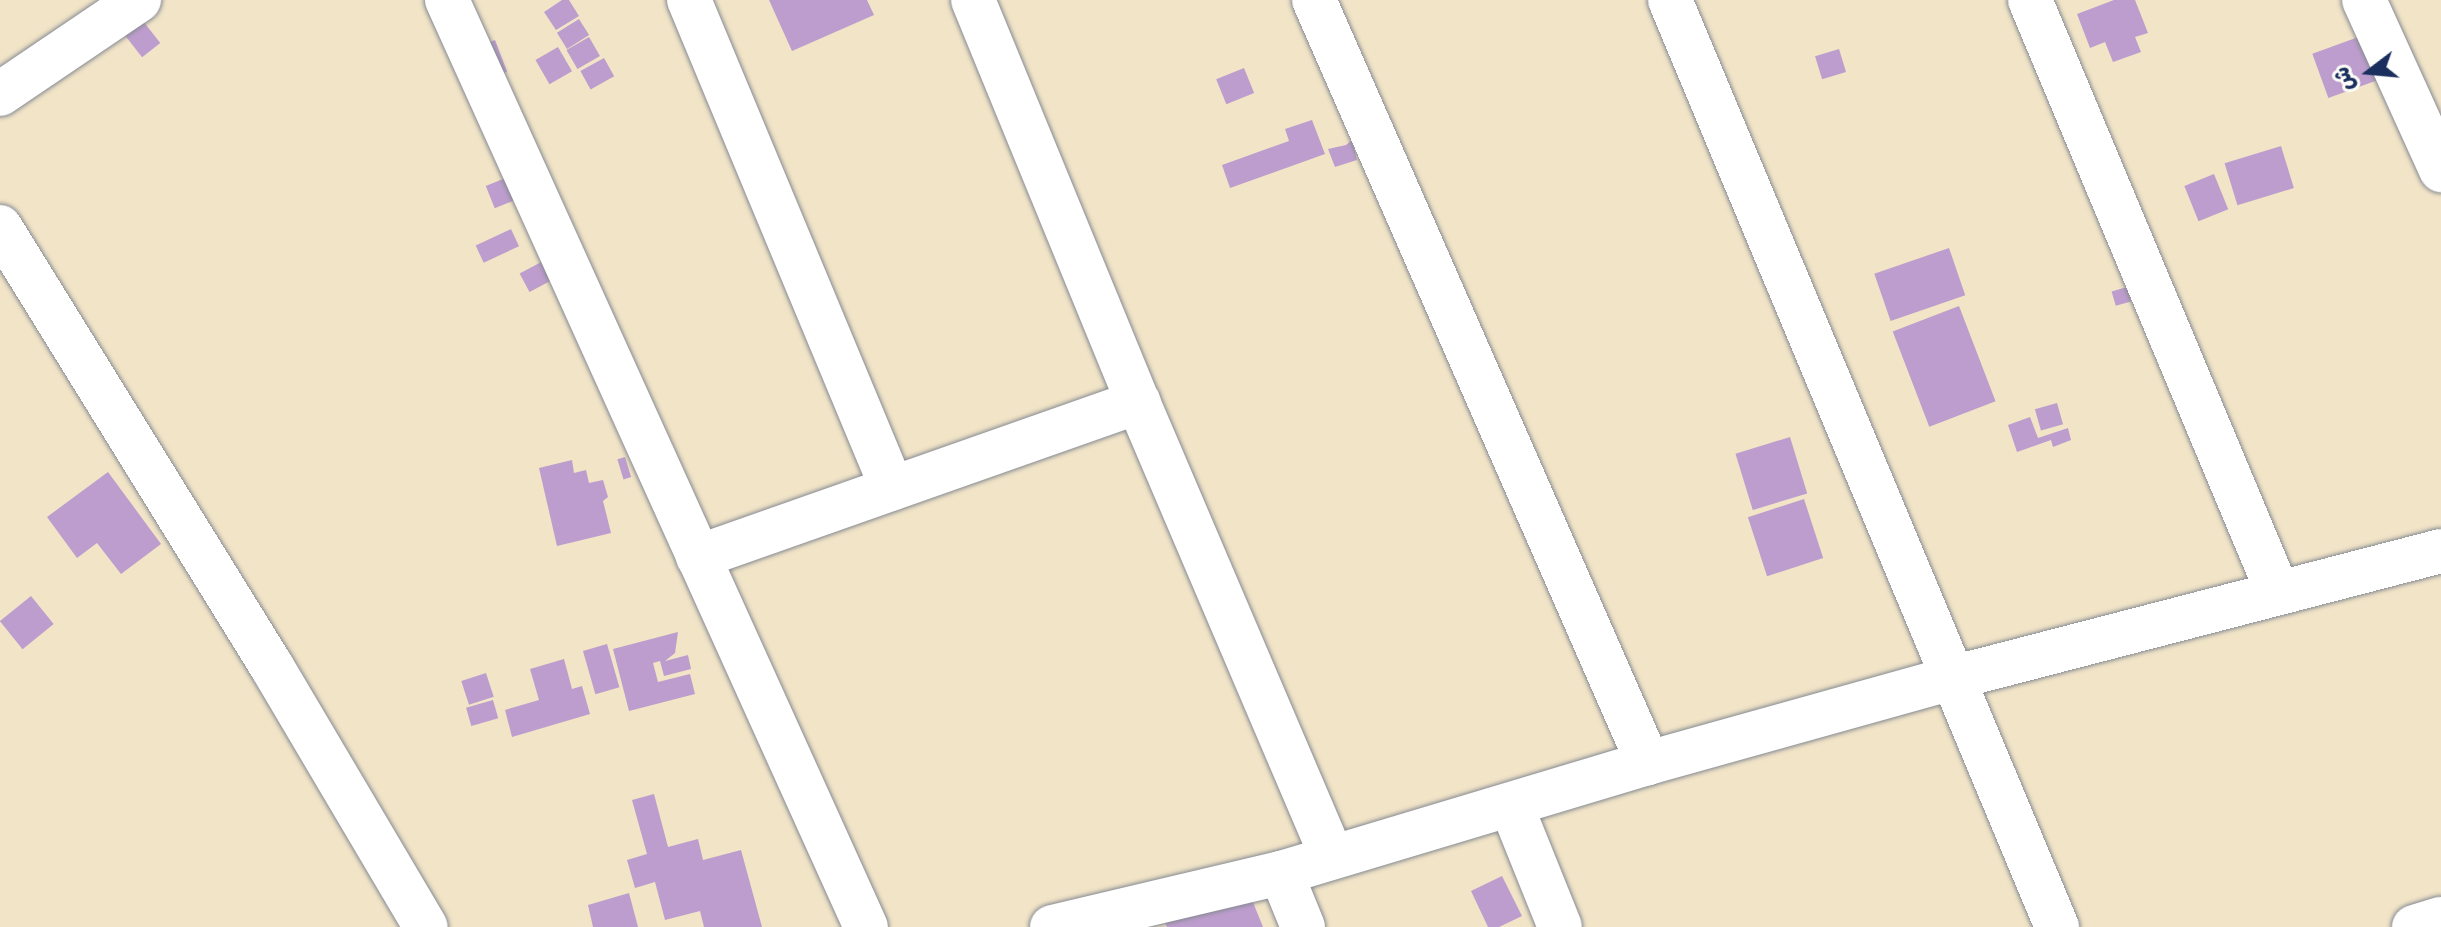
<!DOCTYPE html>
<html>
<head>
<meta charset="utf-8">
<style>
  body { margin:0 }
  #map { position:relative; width:2441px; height:927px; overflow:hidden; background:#f1e4c7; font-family:"Indie Flower","Playpen Sans Arabic",sans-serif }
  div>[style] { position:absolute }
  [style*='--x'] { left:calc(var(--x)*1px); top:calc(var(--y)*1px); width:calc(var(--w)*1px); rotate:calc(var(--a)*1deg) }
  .building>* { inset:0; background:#bd9dcd; transform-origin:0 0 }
  .roads { filter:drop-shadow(0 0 2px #868a92) drop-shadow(0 0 2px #868a92) }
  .street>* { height:44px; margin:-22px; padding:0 22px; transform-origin:22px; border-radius:22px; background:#fff }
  span { translate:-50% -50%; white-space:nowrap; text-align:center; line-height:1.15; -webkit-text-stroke:6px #fdfcf7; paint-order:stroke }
  .north { position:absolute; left:2329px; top:32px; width:80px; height:80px; -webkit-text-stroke:6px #fdfcf7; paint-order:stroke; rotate:254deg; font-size:22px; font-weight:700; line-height:32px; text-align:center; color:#1b2f5e }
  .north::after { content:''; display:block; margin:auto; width:28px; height:36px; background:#1b2f5e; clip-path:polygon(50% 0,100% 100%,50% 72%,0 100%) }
</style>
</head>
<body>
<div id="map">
  <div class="building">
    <div style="clip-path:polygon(562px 0,569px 0,579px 16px,556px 30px,544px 12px)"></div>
    <div style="clip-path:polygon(769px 0,867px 0,874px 15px,792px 51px)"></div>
    <div style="clip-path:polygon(2114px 0,2135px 0,2148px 33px,2135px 37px,2141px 52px,2113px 62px,2105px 42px,2090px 48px,2077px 14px)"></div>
    <div style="left:579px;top:19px;width:19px;height:26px;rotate:58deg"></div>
    <div style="left:143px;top:21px;width:28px;height:23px;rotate:52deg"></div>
    <div style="left:2364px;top:35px;width:47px;height:55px;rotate:70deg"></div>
    <div style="left:589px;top:37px;width:22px;height:26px;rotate:60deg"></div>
    <div style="left:495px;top:40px;width:34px;height:11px;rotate:69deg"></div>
    <div style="left:558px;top:47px;width:28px;height:26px;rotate:60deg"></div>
    <div style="left:1839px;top:49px;width:24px;height:25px;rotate:73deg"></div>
    <div style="left:604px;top:58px;width:21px;height:27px;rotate:61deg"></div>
    <div style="left:1244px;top:68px;width:27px;height:30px;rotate:68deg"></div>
    <div style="clip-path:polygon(1312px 120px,1325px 154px,1230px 188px,1222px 165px,1289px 141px,1285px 129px)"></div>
    <div style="clip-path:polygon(1352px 140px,1357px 160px,1335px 167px,1328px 149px,1346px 145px)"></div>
    <div style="left:2281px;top:146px;width:44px;height:59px;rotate:73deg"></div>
    <div style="left:2214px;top:174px;width:38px;height:32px;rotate:68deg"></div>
    <div style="left:508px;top:177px;width:24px;height:24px;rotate:68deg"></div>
    <div style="left:511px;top:229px;width:19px;height:39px;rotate:65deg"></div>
    <div style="left:1949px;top:248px;width:50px;height:79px;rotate:71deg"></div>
    <div style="left:547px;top:259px;width:21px;height:31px;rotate:62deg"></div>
    <div style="left:2127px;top:287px;width:15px;height:16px;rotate:74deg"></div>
    <div style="left:1959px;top:306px;width:102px;height:71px;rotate:69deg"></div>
    <div style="left:2057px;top:403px;width:22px;height:23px;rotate:74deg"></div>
    <div style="clip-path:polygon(2030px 417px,2038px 438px,2068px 428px,2071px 440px,2053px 447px,2051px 440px,2017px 452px,2008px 425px)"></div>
    <div style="left:1790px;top:437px;width:59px;height:57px;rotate:73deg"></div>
    <div style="left:625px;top:457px;width:21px;height:8px;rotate:73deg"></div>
    <div style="clip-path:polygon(572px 460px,574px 473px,586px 470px,589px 483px,603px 480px,608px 497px,603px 501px,611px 533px,557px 546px,539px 468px)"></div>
    <div style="clip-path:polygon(108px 472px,161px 544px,121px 574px,97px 543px,77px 558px,47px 517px)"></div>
    <div style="left:1804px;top:499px;width:62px;height:59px;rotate:72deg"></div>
    <div style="left:31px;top:596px;width:36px;height:40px;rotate:51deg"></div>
    <div style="clip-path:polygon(678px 632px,675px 653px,665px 661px,688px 655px,691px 669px,664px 676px,660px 661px,653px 663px,658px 682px,690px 674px,695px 694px,629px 711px,613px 649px)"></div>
    <div style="left:607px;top:644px;width:45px;height:25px;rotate:74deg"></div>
    <div style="clip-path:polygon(564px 659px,572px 689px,582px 686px,590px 714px,512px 737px,505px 710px,539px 700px,530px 669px)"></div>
    <div style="left:486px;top:673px;width:25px;height:26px;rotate:72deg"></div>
    <div style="left:493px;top:700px;width:19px;height:28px;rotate:74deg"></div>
    <div style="clip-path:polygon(654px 794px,668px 847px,698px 839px,703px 860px,741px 850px,762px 927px,704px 927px,700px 911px,665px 920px,655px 882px,635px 888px,627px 860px,647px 854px,632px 800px)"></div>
    <div style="clip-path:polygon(1502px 876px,1522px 916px,1499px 927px,1488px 927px,1471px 891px)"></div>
    <div style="clip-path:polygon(1246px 885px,1263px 927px,1167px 927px,1160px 912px)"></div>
    <div style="clip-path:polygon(629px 893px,638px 927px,593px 927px,588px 905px)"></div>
  </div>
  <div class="roads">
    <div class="street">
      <div style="--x:447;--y:0;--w:1017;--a:65.68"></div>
      <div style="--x:689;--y:0;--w:529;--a:67.41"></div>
      <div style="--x:973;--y:0;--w:435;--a:67.7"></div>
      <div style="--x:1138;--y:402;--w:495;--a:66.9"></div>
      <div style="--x:1314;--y:0;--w:833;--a:66.36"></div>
      <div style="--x:1670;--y:0;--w:1005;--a:67.34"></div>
      <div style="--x:2030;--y:0;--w:643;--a:67.3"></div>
      <div style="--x:2364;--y:0;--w:187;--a:65.6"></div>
      <div style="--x:0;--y:94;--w:168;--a:-34.1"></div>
      <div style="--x:0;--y:227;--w:517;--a:58.28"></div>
      <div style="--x:272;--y:667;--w:302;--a:59.4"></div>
      <div style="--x:698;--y:557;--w:467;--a:-19.4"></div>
      <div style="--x:1511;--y:805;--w:131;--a:68.1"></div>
      <div style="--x:1281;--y:873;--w:58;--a:67.8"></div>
      <div style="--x:1052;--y:927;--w:235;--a:-13.3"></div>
      <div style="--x:1281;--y:873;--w:383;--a:-16.7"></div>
      <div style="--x:1648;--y:763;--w:316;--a:-15.6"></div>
      <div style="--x:1952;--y:678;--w:505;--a:-14.56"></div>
      <div style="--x:2414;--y:927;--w:28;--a:-17"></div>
    </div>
  </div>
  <div class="north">ش</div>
</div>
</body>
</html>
